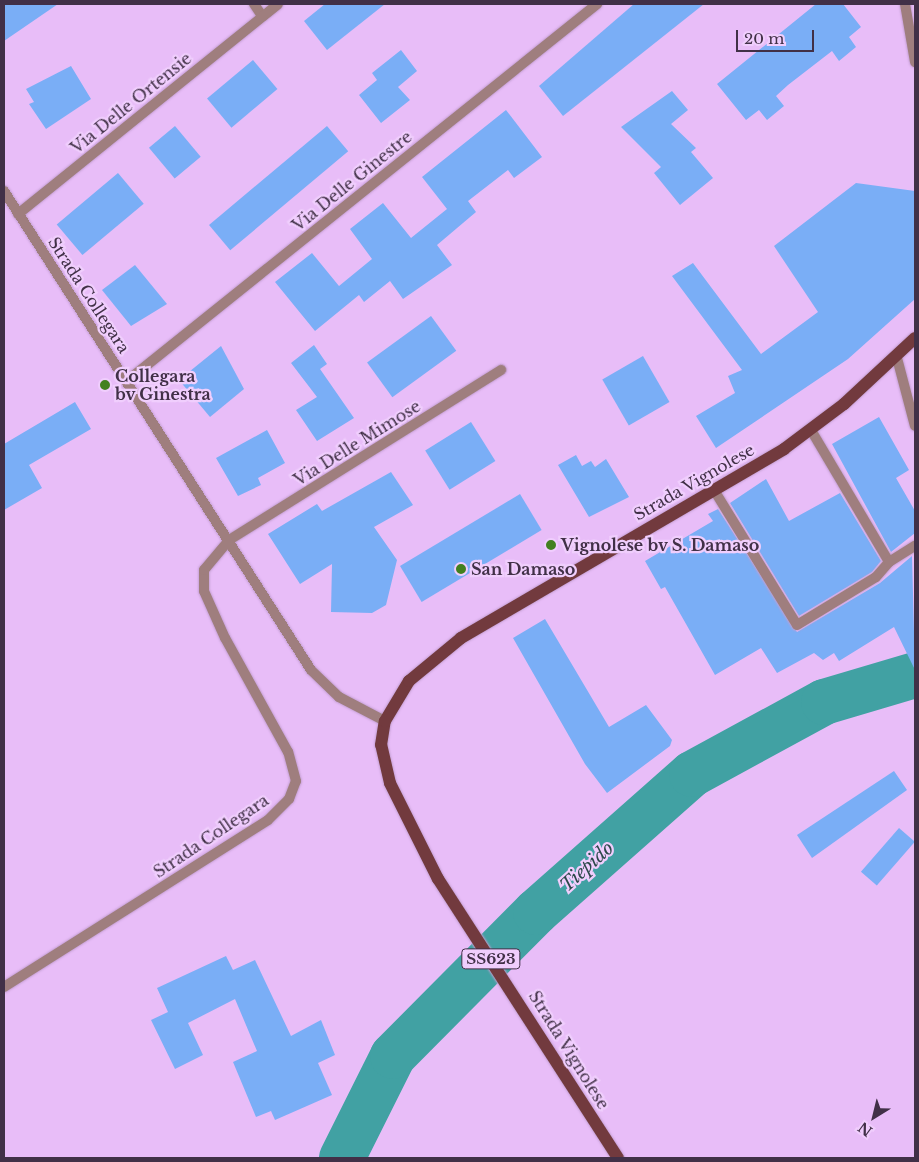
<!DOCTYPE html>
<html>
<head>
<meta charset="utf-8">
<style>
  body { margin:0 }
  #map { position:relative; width:919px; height:1162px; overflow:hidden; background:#e8bdf8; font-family:"Libre Baskerville",serif }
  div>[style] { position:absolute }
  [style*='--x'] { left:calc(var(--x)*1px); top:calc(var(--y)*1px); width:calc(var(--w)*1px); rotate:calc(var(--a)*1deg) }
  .river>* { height:46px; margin:-23px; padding:0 23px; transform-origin:23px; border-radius:23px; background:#41a1a3 }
  .building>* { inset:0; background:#7aaef6; transform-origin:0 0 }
  .roads { filter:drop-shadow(0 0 1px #c39ed1) drop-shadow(0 0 1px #c39ed1) }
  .minor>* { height:10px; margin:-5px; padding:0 5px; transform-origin:5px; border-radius:5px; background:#9f7e7e }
  .tertiary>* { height:10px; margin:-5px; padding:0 5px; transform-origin:5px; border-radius:5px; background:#9f7e7e }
  .primary>* { height:12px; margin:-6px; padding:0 6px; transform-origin:6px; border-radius:6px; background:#723a3e }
  .dots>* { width:14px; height:14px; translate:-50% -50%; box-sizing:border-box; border:2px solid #f0cefd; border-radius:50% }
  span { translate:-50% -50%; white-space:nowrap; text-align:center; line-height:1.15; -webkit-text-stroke:4.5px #f0cefd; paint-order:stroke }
  .shield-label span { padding:1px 4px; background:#f0cefd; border:1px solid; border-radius:4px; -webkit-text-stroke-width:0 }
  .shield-label { font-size:15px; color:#413047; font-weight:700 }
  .street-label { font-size:16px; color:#413047 }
  .poi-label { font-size:16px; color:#413047; font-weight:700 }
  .left { translate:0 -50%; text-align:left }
  .water-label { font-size:18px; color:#2b4849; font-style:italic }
  .frame { position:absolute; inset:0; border:5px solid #413047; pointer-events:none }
  .north { position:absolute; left:849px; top:1092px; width:50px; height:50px; -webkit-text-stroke:4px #f0cefd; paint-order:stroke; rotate:216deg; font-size:14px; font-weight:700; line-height:20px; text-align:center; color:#413047 }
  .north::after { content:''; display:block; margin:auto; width:18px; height:22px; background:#413047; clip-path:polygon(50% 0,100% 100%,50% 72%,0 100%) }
  .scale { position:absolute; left:736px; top:30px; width:78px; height:22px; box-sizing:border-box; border:2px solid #413047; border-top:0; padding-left:6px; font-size:15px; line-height:18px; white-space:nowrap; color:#413047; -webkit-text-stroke:4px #f0cefd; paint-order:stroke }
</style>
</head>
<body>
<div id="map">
  <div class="river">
    <div style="--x:342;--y:1158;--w:114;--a:-63.4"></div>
    <div style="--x:393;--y:1056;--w:203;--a:-45.2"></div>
    <div style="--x:536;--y:912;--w:208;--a:-41.5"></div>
    <div style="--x:692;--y:774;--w:150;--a:-28.6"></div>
    <div style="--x:824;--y:702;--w:95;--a:-16.5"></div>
  </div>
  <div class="building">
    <div style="clip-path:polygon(4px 4px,58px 4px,4px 41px)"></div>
    <div style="clip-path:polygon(325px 4px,385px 4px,327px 50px,304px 21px)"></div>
    <div style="clip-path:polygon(634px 4px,704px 4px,563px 116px,539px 86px)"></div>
    <div style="clip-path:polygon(816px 4px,843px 4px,861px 27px,849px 37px,856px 47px,839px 61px,832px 51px,788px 85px,776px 96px,784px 106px,767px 120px,759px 110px,746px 120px,717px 84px)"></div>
    <div style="clip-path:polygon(401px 50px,417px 71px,398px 87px,410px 100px,381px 123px,359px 95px,377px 80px,372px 73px)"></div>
    <div style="left:253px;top:60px;width:38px;height:60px;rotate:50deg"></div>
    <div style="clip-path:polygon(71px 66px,91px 99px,46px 129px,29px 104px,34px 102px,26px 89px)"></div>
    <div style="clip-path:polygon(672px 91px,688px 110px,671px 124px,696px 148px,691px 152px,713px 178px,680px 205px,654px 173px,661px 167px,621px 127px)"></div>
    <div style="clip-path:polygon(506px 110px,542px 157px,514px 178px,508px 170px,468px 201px,476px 212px,437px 245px,452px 265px,403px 299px,390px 281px,364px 302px,359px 295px,315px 331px,275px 282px,312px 253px,339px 286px,372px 259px,350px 229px,383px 203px,411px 238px,447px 209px,422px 177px)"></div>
    <div style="left:175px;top:126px;width:40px;height:34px;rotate:50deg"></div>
    <div style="left:327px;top:126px;width:33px;height:154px;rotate:50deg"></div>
    <div style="left:118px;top:173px;width:40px;height:80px;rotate:50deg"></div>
    <div style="clip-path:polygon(856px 183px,915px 191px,915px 299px,848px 359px,716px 448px,696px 416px,735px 393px,728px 376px,742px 370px,672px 276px,693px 263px,761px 354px,818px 312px,774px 246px)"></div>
    <div style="clip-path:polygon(135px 265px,167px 304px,131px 326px,102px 290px)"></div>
    <div style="left:431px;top:316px;width:43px;height:79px;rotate:54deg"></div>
    <div style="clip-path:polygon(314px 345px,327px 364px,320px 369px,354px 418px,317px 441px,296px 410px,317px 397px,291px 363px)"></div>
    <div style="clip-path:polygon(221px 346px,244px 389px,210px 417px,179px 380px)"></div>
    <div style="left:643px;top:356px;width:53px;height:47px;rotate:60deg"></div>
    <div style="clip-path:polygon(75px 402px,91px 429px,29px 465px,42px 488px,4px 510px,4px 444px)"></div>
    <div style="clip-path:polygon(879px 417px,909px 470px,896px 478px,915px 511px,915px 533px,891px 552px,832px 444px)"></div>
    <div style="left:471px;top:422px;width:46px;height:54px;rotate:58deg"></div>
    <div style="clip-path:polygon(267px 430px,285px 463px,258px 478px,261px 485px,238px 496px,216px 458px)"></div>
    <div style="clip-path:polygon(576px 455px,582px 466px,591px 461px,595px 467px,606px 459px,629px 497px,589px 517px,558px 465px)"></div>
    <div style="clip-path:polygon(391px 472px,413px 505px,374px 527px,397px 560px,386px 605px,372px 613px,331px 612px,332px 564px,300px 584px,268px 534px,317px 504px,322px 511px)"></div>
    <div style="clip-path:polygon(766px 479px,789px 521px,840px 493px,881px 561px,872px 572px,799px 616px,730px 503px)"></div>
    <div style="left:520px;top:494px;width:42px;height:140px;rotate:59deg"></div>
    <div style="clip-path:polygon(718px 509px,797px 632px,880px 583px,912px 556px,915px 670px,894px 627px,839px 661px,834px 653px,823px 660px,814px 653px,777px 673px,761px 648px,715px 675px,665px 587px,661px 589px,645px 561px,713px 521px,708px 514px)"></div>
    <div style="clip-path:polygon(545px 619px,609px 727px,646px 705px,672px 740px,670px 746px,607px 793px,585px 764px,513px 638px)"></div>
    <div style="clip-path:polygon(894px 771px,907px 790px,812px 858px,797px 835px)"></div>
    <div style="left:899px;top:828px;width:21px;height:58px;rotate:41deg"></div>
    <div style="clip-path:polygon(226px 956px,233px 970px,255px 960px,291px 1036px,321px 1020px,335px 1055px,318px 1063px,332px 1095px,275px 1120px,271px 1111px,256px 1117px,233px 1062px,257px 1051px,235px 999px,188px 1023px,203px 1055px,175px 1069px,151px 1020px,168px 1012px,157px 988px)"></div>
  </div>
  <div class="roads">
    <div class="minor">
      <div style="--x:254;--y:4;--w:14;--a:56"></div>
      <div style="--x:905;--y:4;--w:59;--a:80.2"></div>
      <div style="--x:18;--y:214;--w:334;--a:-38.9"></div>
      <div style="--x:897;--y:358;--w:70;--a:75.2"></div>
      <div style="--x:127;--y:381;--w:603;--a:-38.73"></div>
      <div style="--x:811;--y:430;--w:153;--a:59.4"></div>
      <div style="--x:714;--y:490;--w:158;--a:58.4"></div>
      <div style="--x:797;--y:625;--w:92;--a:-31.3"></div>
      <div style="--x:876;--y:577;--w:20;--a:-49"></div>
      <div style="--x:889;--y:562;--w:31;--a:-32"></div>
      <div style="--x:4;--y:987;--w:312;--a:-32.3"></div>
      <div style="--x:268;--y:820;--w:30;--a:-45"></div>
      <div style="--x:289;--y:799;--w:19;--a:-69"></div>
      <div style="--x:296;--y:781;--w:30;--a:-105"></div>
      <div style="--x:288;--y:752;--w:130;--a:-118.9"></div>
      <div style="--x:225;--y:638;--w:51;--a:-114.1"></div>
      <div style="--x:204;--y:591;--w:21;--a:-90"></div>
      <div style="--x:204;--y:570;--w:39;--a:-50"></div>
      <div style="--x:229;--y:540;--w:321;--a:-32"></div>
    </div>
    <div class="tertiary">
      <div style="--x:4;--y:191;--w:569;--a:57.34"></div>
      <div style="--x:311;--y:670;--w:39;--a:44"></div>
      <div style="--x:339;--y:697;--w:52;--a:27.6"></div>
    </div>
    <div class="primary">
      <div style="--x:618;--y:1158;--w:332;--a:-122.8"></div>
      <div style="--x:438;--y:879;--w:107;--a:-116.6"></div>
      <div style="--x:390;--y:783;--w:39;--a:-103"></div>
      <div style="--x:381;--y:745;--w:24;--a:-81"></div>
      <div style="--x:385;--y:721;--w:47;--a:-59"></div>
      <div style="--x:409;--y:681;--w:67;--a:-39.6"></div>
      <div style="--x:461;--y:638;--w:374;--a:-30.3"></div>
      <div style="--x:784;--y:449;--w:75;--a:-36.9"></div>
      <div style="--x:844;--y:404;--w:97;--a:-42.9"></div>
    </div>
  </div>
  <div class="dots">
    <div style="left:105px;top:385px;background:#42801f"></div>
    <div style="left:551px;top:545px;background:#42801f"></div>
    <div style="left:461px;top:569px;background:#42801f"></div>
  </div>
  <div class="shield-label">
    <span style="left:491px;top:959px">SS623</span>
  </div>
  <div class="street-label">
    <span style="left:131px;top:103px;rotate:-39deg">Via Delle Ortensie</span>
    <span style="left:352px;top:181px;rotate:-39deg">Via Delle Ginestre</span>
    <span style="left:89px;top:295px;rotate:57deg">Strada Collegara</span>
    <span style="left:357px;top:443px;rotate:-32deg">Via Delle Mimose</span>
    <span style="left:694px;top:482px;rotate:-30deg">Strada Vignolese</span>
    <span style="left:211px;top:836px;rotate:-34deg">Strada Collegara</span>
    <span style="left:569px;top:1050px;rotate:58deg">Strada Vignolese</span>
  </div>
  <div class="poi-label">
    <span class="left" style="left:115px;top:385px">Collegara<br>bv Ginestra</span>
    <span class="left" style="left:561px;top:545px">Vignolese bv S. Damaso</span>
    <span class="left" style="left:471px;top:569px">San Damaso</span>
  </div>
  <div class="water-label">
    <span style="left:587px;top:867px;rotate:-42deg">Tiepido</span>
  </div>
  <div class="frame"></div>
  <div class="north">N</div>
  <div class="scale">20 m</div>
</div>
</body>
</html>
